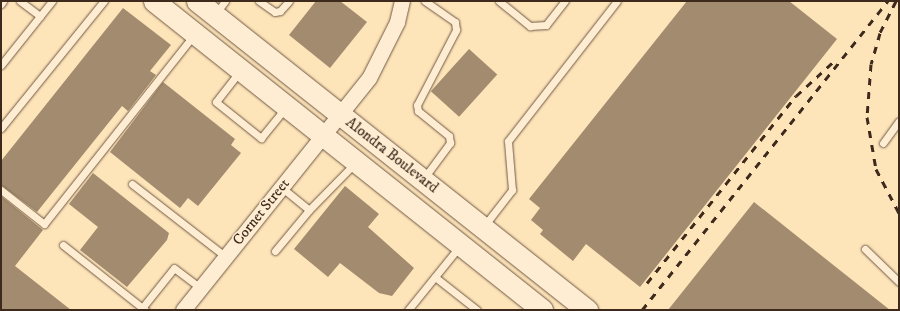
<!DOCTYPE html>
<html>
<head>
<meta charset="utf-8">
<style>
  body { margin:0 }
  #map { position:relative; width:900px; height:311px; overflow:hidden; background:#fee4b9; font-family:"IM FELL DW Pica",serif }
  div>[style] { position:absolute }
  [style*='--x'] { left:calc(var(--x)*1px); top:calc(var(--y)*1px); width:calc(var(--w)*1px); rotate:calc(var(--a)*1deg) }
  .building>* { inset:0; background:#a28b6e; transform-origin:0 0 }
  .roads { filter:drop-shadow(0 0 1px #6e5844) drop-shadow(0 0 1px #6e5844) }
  .service>* { height:7px; margin:-3.5px; padding:0 3.5px; transform-origin:3.5px; border-radius:3.5px; background:#feedd2 }
  .minor>* { height:15px; margin:-7.5px; padding:0 7.5px; transform-origin:7.5px; border-radius:7.5px; background:#feedd2 }
  .secondary>* { height:21px; margin:-10.5px; padding:0 10.5px; transform-origin:10.5px; border-radius:10.5px; background:#feedd2 }
  .rail>* { height:3px; margin-top:-1.5px; transform-origin:0; background:repeating-linear-gradient(90deg,#3e2a1d 0 7px,transparent 0 14px) }
  span { translate:-50% -50%; white-space:nowrap; text-align:center; line-height:1.15; -webkit-text-stroke:3px #feedd2; paint-order:stroke }
  .street-label { font-size:15px; color:#3e2a1d }
  .frame { position:absolute; inset:0; border:2px solid #3e2a1d; pointer-events:none }
</style>
</head>
<body>
<div id="map">
  <div class="building">
    <div style="clip-path:polygon(316px 1px,340px 1px,367px 22px,330px 68px,289px 35px)"></div>
    <div style="clip-path:polygon(687px 1px,789px 1px,837px 39px,640px 287px,586px 244px,573px 261px,540px 234px,543px 230px,531px 220px,540px 208px,529px 199px)"></div>
    <div style="clip-path:polygon(123px 8px,171px 45px,150px 71px,156px 75px,128px 111px,122px 106px,37px 212px,1px 185px,1px 161px)"></div>
    <div style="left:469px;top:49px;width:38px;height:57px;rotate:42deg"></div>
    <div style="clip-path:polygon(163px 82px,235px 139px,231px 145px,241px 153px,198px 206px,188px 198px,180px 208px,110px 152px)"></div>
    <div style="clip-path:polygon(93px 173px,169px 233px,167px 240px,127px 287px,80px 250px,98px 227px,69px 204px)"></div>
    <div style="clip-path:polygon(345px 186px,379px 214px,368px 227px,414px 268px,392px 296px,379px 293px,340px 263px,328px 277px,294px 249px)"></div>
    <div style="clip-path:polygon(1px 196px,43px 230px,15px 266px,71px 310px,1px 310px)"></div>
    <div style="clip-path:polygon(754px 202px,890px 310px,668px 310px)"></div>
  </div>
  <div class="roads">
    <div class="service">
      <div style="--x:20;--y:1;--w:25;--a:37"></div>
      <div style="--x:259;--y:1;--w:19;--a:35"></div>
      <div style="--x:275;--y:12;--w:5;--a:-11"></div>
      <div style="--x:280;--y:11;--w:13;--a:-48"></div>
      <div style="--x:499;--y:1;--w:40;--a:39"></div>
      <div style="--x:530;--y:26;--w:16;--a:-4"></div>
      <div style="--x:546;--y:25;--w:31;--a:-52"></div>
      <div style="--x:1;--y:4;--w:4;--a:-56"></div>
      <div style="--x:216;--y:13;--w:15;--a:-53"></div>
      <div style="--x:1;--y:65;--w:82;--a:-51.4"></div>
      <div style="--x:240;--y:71;--w:39;--a:128"></div>
      <div style="--x:216;--y:102;--w:58;--a:38.7"></div>
      <div style="--x:261;--y:138;--w:38;--a:-51"></div>
      <div style="--x:1;--y:128;--w:164;--a:-51"></div>
      <div style="--x:883;--y:143;--w:27;--a:-54"></div>
      <div style="--x:424;--y:178;--w:44;--a:-53.4"></div>
      <div style="--x:450;--y:143;--w:7;--a:-98"></div>
      <div style="--x:449;--y:136;--w:40;--a:-141"></div>
      <div style="--x:418;--y:111;--w:6;--a:-99"></div>
      <div style="--x:417;--y:105;--w:85;--a:-62.5"></div>
      <div style="--x:456;--y:30;--w:8;--a:-97"></div>
      <div style="--x:455;--y:22;--w:37;--a:-145"></div>
      <div style="--x:132;--y:184;--w:119;--a:37.8"></div>
      <div style="--x:281;--y:187;--w:36;--a:39"></div>
      <div style="--x:309;--y:210;--w:66;--a:-45.6"></div>
      <div style="--x:1;--y:190;--w:55;--a:38.3"></div>
      <div style="--x:44;--y:224;--w:241;--a:-51.6"></div>
      <div style="--x:484;--y:226;--w:46;--a:-52.1"></div>
      <div style="--x:512;--y:190;--w:49;--a:-94.7"></div>
      <div style="--x:508;--y:141;--w:177;--a:-52.1"></div>
      <div style="--x:63;--y:245;--w:105;--a:38.4"></div>
      <div style="--x:865;--y:249;--w:47;--a:44.1"></div>
      <div style="--x:275;--y:251;--w:53;--a:-50.3"></div>
      <div style="--x:435;--y:277;--w:53;--a:38.2"></div>
      <div style="--x:142;--y:308;--w:51;--a:-51.3"></div>
      <div style="--x:174;--y:268;--w:34;--a:37"></div>
      <div style="--x:408;--y:310;--w:81;--a:-51"></div>
    </div>
    <div class="minor">
      <div style="--x:183;--y:310;--w:297;--a:-51.3"></div>
      <div style="--x:369;--y:78;--w:63;--a:-63.4"></div>
      <div style="--x:397;--y:22;--w:22;--a:-77"></div>
    </div>
    <div class="secondary">
      <div style="--x:154;--y:1;--w:496;--a:38.5"></div>
      <div style="--x:197;--y:1;--w:498;--a:38.4"></div>
    </div>
  </div>
  <div class="rail">
    <div style="--x:896;--y:1;--w:36;--a:117"></div>
    <div style="--x:880;--y:33;--w:32;--a:106"></div>
    <div style="--x:871;--y:64;--w:53;--a:94.3"></div>
    <div style="--x:867;--y:117;--w:53;--a:80.2"></div>
    <div style="--x:876;--y:169;--w:50;--a:62.4"></div>
    <div style="--x:647;--y:283;--w:239;--a:-51.5"></div>
    <div style="--x:796;--y:96;--w:52;--a:-42.6"></div>
    <div style="--x:642;--y:310;--w:395;--a:-51.5"></div>
  </div>
  <div class="street-label">
    <span style="left:392px;top:155px;rotate:38deg">Alondra Boulevard</span>
    <span style="left:261px;top:212px;rotate:-51deg">Cornet Street</span>
  </div>
  <div class="frame"></div>
</div>
</body>
</html>
